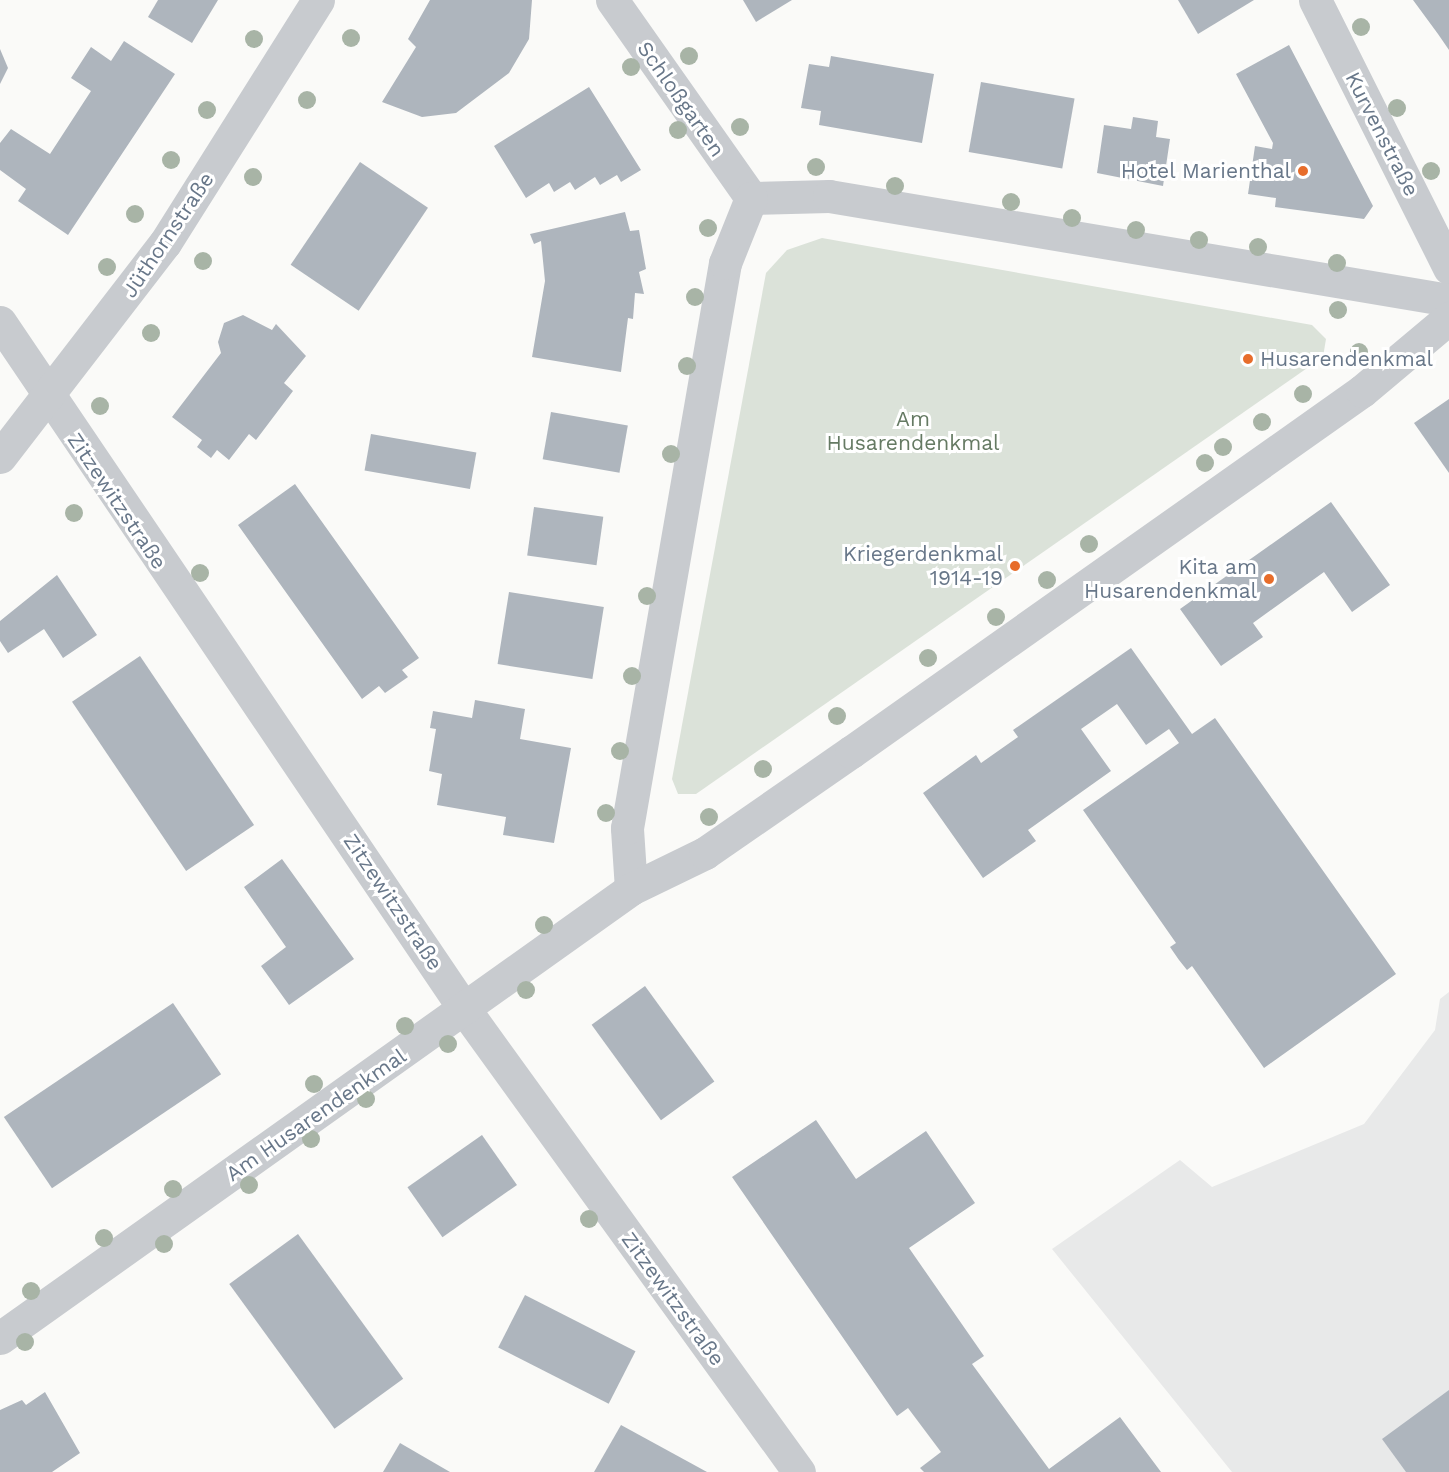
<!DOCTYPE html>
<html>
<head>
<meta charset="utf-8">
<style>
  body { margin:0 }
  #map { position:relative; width:1449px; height:1472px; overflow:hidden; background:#fafaf8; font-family:"Work Sans",sans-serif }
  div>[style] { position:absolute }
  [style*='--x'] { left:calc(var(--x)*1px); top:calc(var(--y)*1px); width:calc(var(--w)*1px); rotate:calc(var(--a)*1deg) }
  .built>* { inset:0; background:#e8e9e9 }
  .green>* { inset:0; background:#dbe2d9 }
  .building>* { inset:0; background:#aeb5bd; transform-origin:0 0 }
  .minor>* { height:33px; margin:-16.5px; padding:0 16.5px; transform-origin:16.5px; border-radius:16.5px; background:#c8cbcf }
  .trees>* { width:18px; height:18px; margin:-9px; border-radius:50%; background:#a8b4a6 }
  .dots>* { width:16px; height:16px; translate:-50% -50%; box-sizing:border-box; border:3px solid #fff; border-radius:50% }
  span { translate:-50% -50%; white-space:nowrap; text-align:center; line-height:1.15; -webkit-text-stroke:6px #fff; paint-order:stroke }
  .street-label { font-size:21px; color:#687789 }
  .poi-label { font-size:21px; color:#687789 }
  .right { translate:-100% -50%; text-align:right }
  .left { translate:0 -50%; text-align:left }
  .park-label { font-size:21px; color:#657a63 }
</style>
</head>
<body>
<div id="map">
  <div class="built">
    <div style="clip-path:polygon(1449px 992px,1449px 1472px,1232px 1472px,1052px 1249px,1180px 1160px,1212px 1187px,1364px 1124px,1435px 1030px,1440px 999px)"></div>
  </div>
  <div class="green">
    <div style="clip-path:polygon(822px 238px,1312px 325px,1326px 339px,1323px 357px,696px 794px,678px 794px,672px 779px,766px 273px,787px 250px)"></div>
  </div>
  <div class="building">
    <div style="clip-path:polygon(158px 0,218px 0,192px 43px,148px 17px)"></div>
    <div style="clip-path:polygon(430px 0,532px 0,529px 39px,509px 73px,456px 113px,422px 117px,382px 102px,416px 47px,408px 39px)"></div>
    <div style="clip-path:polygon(743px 0,792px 0,756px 22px)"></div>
    <div style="clip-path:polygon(1178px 0,1254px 0,1198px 34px)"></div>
    <div style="clip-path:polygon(1413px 0,1449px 0,1449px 50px,1438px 34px)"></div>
    <div style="clip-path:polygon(124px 41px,175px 74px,68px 235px,18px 201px,26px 189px,0 170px,0 143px,11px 129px,50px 154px,91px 91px,71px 78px,91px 47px,111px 61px)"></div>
    <div style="clip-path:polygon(1289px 45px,1373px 206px,1364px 219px,1275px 207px,1276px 198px,1248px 194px,1255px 146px,1272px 149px,1273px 143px,1236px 74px)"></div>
    <div style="clip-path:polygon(0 49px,8px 68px,0 84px)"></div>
    <div style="clip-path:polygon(831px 56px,934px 74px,922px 143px,819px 125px,821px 111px,801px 108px,809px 64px,829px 67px)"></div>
    <div style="left:981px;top:82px;width:95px;height:71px;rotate:10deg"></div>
    <div style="clip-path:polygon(589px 87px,641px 170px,621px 182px,617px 175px,600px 185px,595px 177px,575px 190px,570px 182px,554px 192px,549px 183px,526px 198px,494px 146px)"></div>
    <div style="clip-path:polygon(1133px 117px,1158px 121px,1156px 137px,1170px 139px,1163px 186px,1097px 173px,1104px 125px,1131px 129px)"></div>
    <div style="left:360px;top:162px;width:82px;height:124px;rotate:34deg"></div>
    <div style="clip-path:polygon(625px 212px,630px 231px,639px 230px,646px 269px,639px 272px,644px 294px,635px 293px,633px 319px,628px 318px,621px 372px,532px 357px,545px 281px,541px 241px,534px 244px,530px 234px)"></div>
    <div style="clip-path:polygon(243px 315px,272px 330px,276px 324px,306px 356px,284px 383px,293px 391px,256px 440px,249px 434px,229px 460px,217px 450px,211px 458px,197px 447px,202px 440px,172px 417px,221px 353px,218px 342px,224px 323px)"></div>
    <div style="clip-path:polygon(1449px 399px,1449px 473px,1414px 423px)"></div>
    <div style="left:551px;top:412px;width:78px;height:48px;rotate:10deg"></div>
    <div style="left:371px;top:434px;width:107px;height:37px;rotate:10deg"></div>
    <div style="clip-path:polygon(295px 484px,419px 658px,402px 670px,408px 677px,385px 693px,379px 686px,362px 699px,238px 525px)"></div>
    <div style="clip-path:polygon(1331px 502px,1390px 585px,1352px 612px,1324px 572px,1253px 623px,1263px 637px,1221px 666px,1180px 609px)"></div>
    <div style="left:534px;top:507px;width:70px;height:49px;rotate:8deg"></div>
    <div style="clip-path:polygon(57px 575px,97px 635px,63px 658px,44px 629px,8px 653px,0 641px,0 621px)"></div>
    <div style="left:509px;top:592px;width:96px;height:73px;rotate:9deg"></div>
    <div style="clip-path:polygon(1131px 648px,1192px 734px,1215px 718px,1396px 974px,1264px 1068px,1192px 966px,1187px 970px,1179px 960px,1170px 947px,1176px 943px,1083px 810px,1179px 743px,1169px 729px,1146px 745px,1117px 704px,1081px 729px,1111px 771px,1028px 830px,1036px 841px,983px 878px,923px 793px,976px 755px,981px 763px,1018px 737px,1013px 730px)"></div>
    <div style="left:140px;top:656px;width:204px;height:82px;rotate:56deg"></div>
    <div style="clip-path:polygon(475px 700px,525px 709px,520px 739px,571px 748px,554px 843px,503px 835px,506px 817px,437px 805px,442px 774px,429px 771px,436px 729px,430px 728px,433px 711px,472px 718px)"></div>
    <div style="clip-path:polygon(282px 859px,354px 959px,289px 1005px,261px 966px,286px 947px,244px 887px)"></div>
    <div style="left:645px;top:986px;width:118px;height:66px;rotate:54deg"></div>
    <div style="left:173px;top:1003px;width:86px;height:204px;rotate:56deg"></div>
    <div style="clip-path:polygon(816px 1120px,856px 1179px,926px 1131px,975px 1203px,909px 1248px,984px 1356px,972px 1364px,1049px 1469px,1120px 1417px,1161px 1472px,924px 1472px,920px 1468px,941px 1452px,908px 1408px,897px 1416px,732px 1177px)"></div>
    <div style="left:482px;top:1135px;width:61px;height:91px;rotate:55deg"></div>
    <div style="left:298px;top:1234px;width:179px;height:85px;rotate:54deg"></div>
    <div style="left:525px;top:1295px;width:124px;height:59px;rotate:27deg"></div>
    <div style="clip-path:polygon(1449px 1390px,1449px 1472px,1406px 1472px,1382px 1439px)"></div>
    <div style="clip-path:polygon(45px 1392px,80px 1453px,52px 1472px,0 1472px,0 1410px,22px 1400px,26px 1405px)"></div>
    <div style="clip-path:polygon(621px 1425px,707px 1472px,594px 1472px)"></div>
    <div style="clip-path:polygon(400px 1443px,450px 1472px,383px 1472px)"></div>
  </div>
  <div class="minor">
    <div style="--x:612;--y:0;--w:242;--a:54.9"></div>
    <div style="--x:1315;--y:0;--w:300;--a:63.4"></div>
    <div style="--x:751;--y:198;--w:78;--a:-1.5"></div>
    <div style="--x:829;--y:196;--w:629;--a:9.52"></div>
    <div style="--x:0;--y:322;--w:830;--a:55.95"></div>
    <div style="--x:465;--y:1010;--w:570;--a:54.14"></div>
    <div style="--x:0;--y:457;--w:270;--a:-52.4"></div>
    <div style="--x:165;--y:243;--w:287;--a:-57.8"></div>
    <div style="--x:631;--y:889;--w:61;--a:-93.8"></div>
    <div style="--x:627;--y:828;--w:573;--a:-80.16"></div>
    <div style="--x:725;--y:263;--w:70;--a:-68.2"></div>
    <div style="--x:0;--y:1338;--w:774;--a:-35.43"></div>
    <div style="--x:631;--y:889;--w:82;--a:-25.9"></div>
    <div style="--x:705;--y:853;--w:178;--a:-34.7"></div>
    <div style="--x:851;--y:752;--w:626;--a:-35.24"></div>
    <div style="--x:1362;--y:391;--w:114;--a:-40"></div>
  </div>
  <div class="trees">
    <div style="left:1361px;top:27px"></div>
    <div style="left:351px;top:38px"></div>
    <div style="left:254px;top:39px"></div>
    <div style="left:689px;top:56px"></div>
    <div style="left:631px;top:67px"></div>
    <div style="left:307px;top:100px"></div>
    <div style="left:1397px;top:108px"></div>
    <div style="left:207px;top:110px"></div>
    <div style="left:740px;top:127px"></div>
    <div style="left:678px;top:130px"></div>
    <div style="left:171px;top:160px"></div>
    <div style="left:816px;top:167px"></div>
    <div style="left:1431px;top:171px"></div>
    <div style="left:253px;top:177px"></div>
    <div style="left:895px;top:186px"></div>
    <div style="left:1011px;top:202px"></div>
    <div style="left:135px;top:214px"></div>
    <div style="left:1072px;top:218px"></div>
    <div style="left:708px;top:228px"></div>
    <div style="left:1136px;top:230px"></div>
    <div style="left:1199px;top:240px"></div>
    <div style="left:1258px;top:247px"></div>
    <div style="left:203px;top:261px"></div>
    <div style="left:1337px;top:263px"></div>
    <div style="left:107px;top:267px"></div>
    <div style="left:695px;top:297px"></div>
    <div style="left:1338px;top:310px"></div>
    <div style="left:151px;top:333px"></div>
    <div style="left:1359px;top:352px"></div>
    <div style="left:687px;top:366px"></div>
    <div style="left:1303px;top:394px"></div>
    <div style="left:100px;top:406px"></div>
    <div style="left:1262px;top:422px"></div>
    <div style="left:1223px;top:447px"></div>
    <div style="left:671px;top:454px"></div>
    <div style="left:1205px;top:463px"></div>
    <div style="left:74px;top:513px"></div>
    <div style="left:1089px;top:544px"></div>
    <div style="left:200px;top:573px"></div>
    <div style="left:1047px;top:580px"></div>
    <div style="left:647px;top:596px"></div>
    <div style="left:996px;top:617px"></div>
    <div style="left:928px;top:658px"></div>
    <div style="left:632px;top:676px"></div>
    <div style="left:837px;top:716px"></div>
    <div style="left:620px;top:751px"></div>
    <div style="left:763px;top:769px"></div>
    <div style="left:606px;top:813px"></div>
    <div style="left:709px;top:817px"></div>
    <div style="left:544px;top:925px"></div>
    <div style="left:526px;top:990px"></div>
    <div style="left:405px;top:1026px"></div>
    <div style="left:448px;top:1044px"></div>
    <div style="left:314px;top:1084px"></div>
    <div style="left:366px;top:1099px"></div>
    <div style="left:311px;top:1139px"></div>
    <div style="left:249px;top:1185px"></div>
    <div style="left:173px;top:1189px"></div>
    <div style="left:589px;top:1219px"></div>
    <div style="left:104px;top:1238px"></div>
    <div style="left:164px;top:1244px"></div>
    <div style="left:31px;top:1291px"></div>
    <div style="left:25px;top:1342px"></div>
  </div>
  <div class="dots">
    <div style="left:1303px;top:171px;background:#e76d2b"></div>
    <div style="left:1248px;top:359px;background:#e76d2b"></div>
    <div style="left:1015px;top:566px;background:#e76d2b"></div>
    <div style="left:1269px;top:579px;background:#e76d2b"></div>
  </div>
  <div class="street-label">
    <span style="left:681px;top:99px;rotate:55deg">Schloßgarten</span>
    <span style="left:1382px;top:134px;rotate:63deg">Kurvenstraße</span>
    <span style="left:168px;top:235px;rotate:-56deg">Jüthornstraße</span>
    <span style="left:117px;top:501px;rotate:56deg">Zitzewitzstraße</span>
    <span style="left:393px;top:902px;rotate:56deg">Zitzewitzstraße</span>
    <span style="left:316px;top:1115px;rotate:-35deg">Am Husarendenkmal</span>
    <span style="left:673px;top:1299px;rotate:54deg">Zitzewitzstraße</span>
  </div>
  <div class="poi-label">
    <span class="right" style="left:1291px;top:171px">Hotel Marienthal</span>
    <span class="left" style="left:1260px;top:359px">Husarendenkmal</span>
    <span class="right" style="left:1003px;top:566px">Kriegerdenkmal<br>1914-19</span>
    <span class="right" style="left:1257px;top:579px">Kita am<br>Husarendenkmal</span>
  </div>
  <div class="park-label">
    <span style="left:913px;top:431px">Am<br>Husarendenkmal</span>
  </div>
</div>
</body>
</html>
